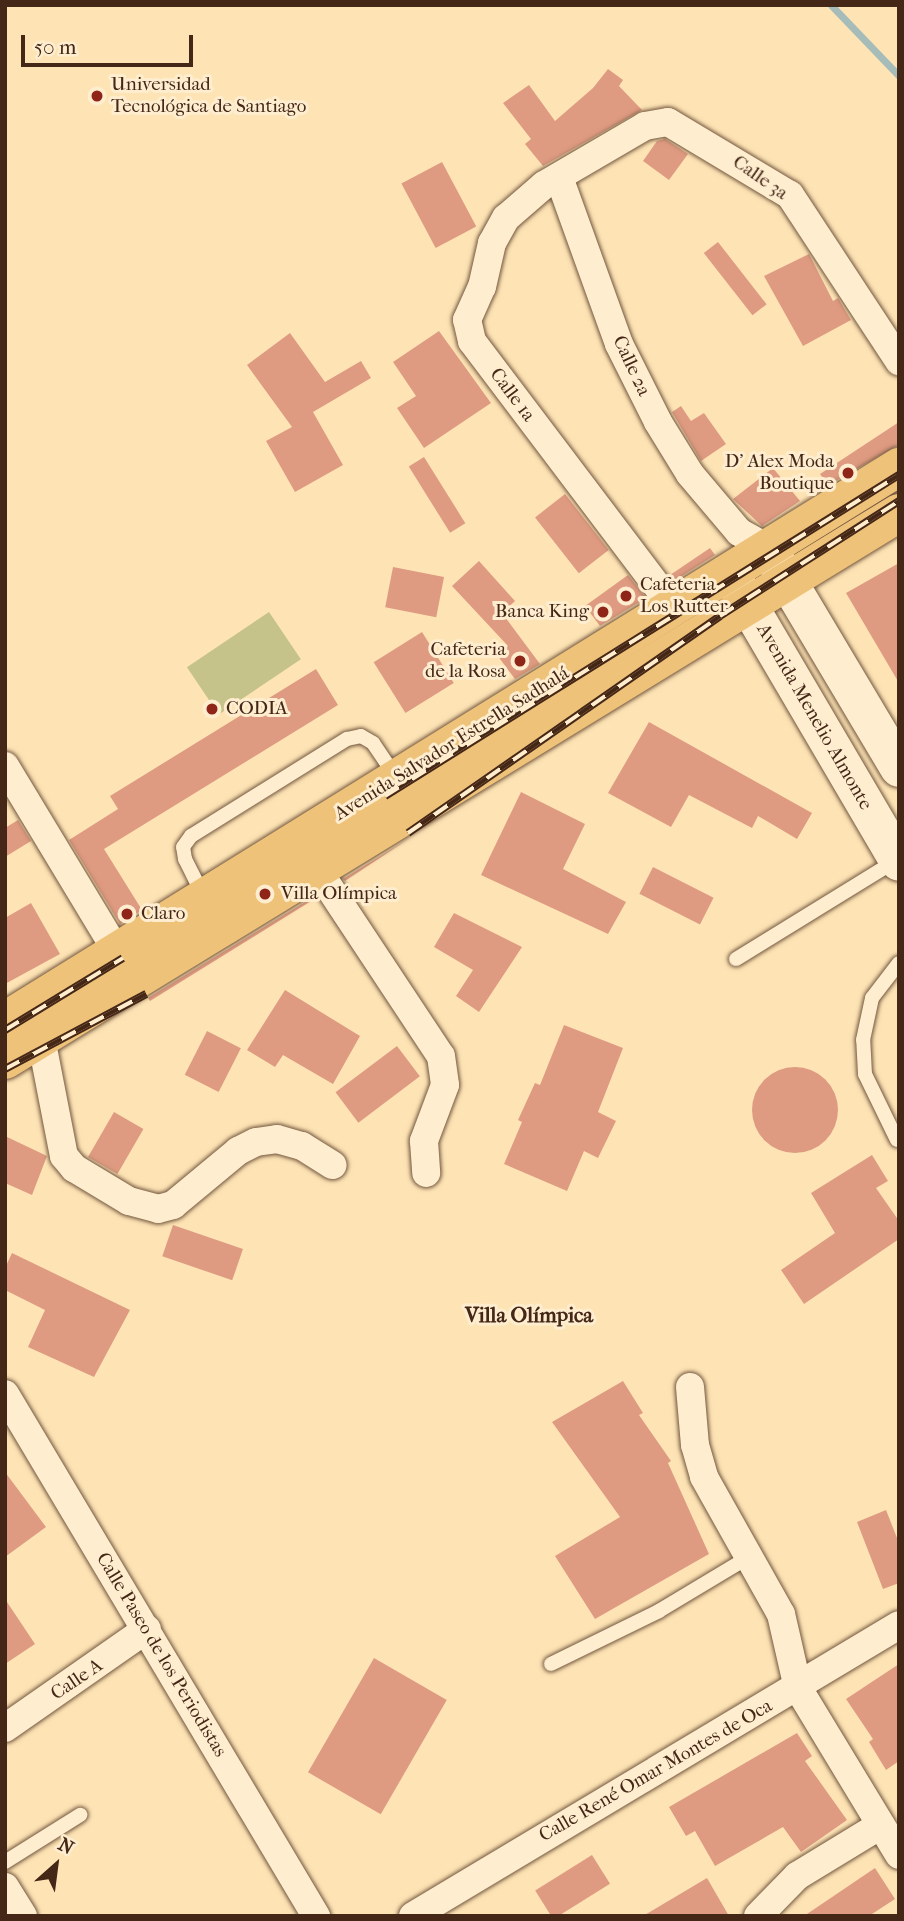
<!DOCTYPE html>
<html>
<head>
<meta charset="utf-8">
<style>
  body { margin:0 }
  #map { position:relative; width:904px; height:1921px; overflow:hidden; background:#fee4b5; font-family:"IM FELL French Canon",serif }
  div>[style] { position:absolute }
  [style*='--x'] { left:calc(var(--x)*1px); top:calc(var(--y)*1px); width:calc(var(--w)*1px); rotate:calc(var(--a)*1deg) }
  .green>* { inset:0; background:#c5c28a; transform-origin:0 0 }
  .stream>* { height:7px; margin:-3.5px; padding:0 3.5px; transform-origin:3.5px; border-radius:3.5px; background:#a5bcb9 }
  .building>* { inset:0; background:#df9b82; transform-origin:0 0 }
  .round { border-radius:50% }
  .roads { filter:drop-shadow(0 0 2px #72563e) drop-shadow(0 0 2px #72563e) }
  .lane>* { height:14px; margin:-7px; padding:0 7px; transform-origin:7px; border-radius:7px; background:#feedcf }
  .street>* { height:28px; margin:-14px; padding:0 14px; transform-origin:14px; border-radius:14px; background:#feedcf }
  .secondary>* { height:38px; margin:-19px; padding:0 19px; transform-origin:19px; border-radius:19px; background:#feedcf }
  .primary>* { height:38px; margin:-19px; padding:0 19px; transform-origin:19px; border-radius:19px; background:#efc27a }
  .rail>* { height:8px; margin-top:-4px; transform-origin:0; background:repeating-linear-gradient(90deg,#feedcf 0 16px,#442717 0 32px); box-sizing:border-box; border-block:2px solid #442717 }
  .dots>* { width:19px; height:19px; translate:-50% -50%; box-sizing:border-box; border:4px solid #feedcf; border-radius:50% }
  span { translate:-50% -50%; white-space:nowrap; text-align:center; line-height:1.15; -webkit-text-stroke:6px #feedcf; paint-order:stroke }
  .poi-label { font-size:19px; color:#442717 }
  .left { translate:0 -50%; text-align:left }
  .right { translate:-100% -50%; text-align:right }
  .street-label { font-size:19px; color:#442717 }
  .neighbourhood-label { font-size:21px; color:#442717; font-weight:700 }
  .frame { position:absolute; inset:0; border:7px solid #442717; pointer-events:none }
  .north { position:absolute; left:21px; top:1830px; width:70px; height:70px; -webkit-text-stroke:5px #feedcf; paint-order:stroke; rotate:28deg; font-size:19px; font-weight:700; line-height:28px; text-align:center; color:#442717 }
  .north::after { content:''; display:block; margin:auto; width:24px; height:32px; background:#442717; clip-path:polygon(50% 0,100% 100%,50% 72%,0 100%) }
  .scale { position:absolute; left:21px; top:35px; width:172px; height:32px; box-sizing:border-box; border:4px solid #442717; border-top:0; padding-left:9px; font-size:21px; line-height:24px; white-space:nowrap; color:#442717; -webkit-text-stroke:5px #feedcf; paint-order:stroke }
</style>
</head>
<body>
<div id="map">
  <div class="green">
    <div style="left:269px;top:612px;width:57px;height:99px;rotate:56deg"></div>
  </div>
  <div class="stream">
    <div style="--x:831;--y:5;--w:98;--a:46.2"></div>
  </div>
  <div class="building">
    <div style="clip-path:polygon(608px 69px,623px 80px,619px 86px,642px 110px,543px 166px,525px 144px,531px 139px,503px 103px,529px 85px,555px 121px,593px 88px)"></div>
    <div style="clip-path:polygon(665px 139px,688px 154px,669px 180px,643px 161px,657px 141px)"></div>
    <div style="left:442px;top:162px;width:73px;height:46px;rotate:62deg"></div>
    <div style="left:718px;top:242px;width:79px;height:18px;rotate:52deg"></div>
    <div style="clip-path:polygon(809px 254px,833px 301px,838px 298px,851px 320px,803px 346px,764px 276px)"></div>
    <div style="clip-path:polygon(439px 331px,491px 403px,424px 448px,397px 408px,416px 396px,393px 362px)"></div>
    <div style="clip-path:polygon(290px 333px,325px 382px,361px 361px,371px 378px,313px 412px,343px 465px,295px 492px,266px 441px,292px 427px,247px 365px)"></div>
    <div style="clip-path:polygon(681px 406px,691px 421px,704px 413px,726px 444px,701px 461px,672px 412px)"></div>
    <div style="clip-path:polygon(899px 422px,899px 445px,828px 485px,820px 474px)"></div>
    <div style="left:424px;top:457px;width:78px;height:18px;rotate:58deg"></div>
    <div style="clip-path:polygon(773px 468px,800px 501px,762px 526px,733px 499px)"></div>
    <div style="left:565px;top:494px;width:71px;height:38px;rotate:52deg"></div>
    <div style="clip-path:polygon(710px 548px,715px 555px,674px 581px,670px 575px)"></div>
    <div style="clip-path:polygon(479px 561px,515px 601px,502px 613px,540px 664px,515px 679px,497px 655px,508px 646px,452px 586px)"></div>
    <div style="clip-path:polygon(899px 563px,899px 683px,846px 593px)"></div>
    <div style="left:393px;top:567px;width:52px;height:41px;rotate:11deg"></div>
    <div style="clip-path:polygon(628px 575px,646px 598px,600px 626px,585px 606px)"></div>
    <div style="left:422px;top:632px;width:60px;height:57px;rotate:58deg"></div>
    <div style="clip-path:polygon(316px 669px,338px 705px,104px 849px,142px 910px,120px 924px,69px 840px,118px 809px,110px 796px)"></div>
    <div style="clip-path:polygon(649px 722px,812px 813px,797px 839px,758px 816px,752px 828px,689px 795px,671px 827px,608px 793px)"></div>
    <div style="clip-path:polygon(521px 792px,585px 824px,563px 869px,626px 902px,608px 934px,481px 875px)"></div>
    <div style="clip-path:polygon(18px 820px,31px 841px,5px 857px,5px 828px)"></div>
    <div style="clip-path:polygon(410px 838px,345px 881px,343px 879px)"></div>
    <div style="left:653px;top:867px;width:68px;height:30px;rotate:27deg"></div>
    <div style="clip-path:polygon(315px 896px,316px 898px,150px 1001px,148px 998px)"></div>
    <div style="clip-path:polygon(31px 903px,60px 954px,5px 984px,5px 918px)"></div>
    <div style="clip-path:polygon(454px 913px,522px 947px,479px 1012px,456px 996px,473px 970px,434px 947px)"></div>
    <div style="clip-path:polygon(285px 990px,360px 1036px,333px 1084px,283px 1055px,275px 1067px,247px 1050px)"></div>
    <div style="clip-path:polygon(564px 1025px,623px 1048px,598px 1112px,616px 1121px,598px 1158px,584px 1151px,567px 1191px,504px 1164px,522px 1122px,518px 1120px,535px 1083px,540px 1085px)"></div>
    <div style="left:207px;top:1031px;width:38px;height:49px;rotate:27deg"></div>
    <div style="left:397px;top:1046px;width:38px;height:77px;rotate:53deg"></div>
    <div class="round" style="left:752px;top:1067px;width:86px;height:86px"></div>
    <div style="left:114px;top:1112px;width:34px;height:52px;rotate:30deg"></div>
    <div style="clip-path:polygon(5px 1136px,47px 1156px,32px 1195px,5px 1183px)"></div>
    <div style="clip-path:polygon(872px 1155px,888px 1181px,876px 1188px,899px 1221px,899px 1239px,804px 1304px,781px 1270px,835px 1233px,811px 1193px)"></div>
    <div style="left:173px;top:1225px;width:74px;height:33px;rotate:19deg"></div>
    <div style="clip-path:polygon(12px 1253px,130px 1310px,94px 1377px,28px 1347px,45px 1310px,5px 1290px,5px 1268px)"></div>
    <div style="clip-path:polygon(623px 1381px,643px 1413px,639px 1415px,671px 1461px,668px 1463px,709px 1554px,595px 1619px,555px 1556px,620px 1517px,552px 1422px)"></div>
    <div style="clip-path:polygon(5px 1472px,46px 1527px,5px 1557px)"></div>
    <div style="clip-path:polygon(886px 1510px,899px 1543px,899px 1583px,883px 1589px,857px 1522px)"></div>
    <div style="clip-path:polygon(5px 1599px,35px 1644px,5px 1664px)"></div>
    <div style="left:374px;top:1658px;width:84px;height:132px;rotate:30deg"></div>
    <div style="clip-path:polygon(899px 1664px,899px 1761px,886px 1770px,869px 1742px,873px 1739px,846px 1699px)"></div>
    <div style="clip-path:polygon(797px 1733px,812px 1756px,805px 1761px,847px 1820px,801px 1852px,783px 1827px,715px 1866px,695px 1831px,686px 1836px,669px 1807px)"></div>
    <div style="left:592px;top:1855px;width:34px;height:67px;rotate:58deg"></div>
    <div style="clip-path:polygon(875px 1868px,895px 1899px,869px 1916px,804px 1916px)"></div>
    <div style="clip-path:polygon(707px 1878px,729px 1916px,643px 1916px)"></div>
  </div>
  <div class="roads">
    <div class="lane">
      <div style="--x:204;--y:897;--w:42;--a:-116.6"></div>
      <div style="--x:185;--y:859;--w:12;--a:-99"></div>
      <div style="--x:183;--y:847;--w:14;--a:-54"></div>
      <div style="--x:191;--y:836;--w:184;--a:-31.9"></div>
      <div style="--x:347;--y:739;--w:14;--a:-12"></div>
      <div style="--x:361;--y:736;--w:14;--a:30"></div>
      <div style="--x:373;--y:743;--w:40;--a:56"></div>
      <div style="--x:736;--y:959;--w:189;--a:-31.6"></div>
      <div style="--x:897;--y:1140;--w:73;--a:-115.9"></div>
      <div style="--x:865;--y:1074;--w:34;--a:-93"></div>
      <div style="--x:863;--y:1040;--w:43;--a:-77.9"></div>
      <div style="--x:872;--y:998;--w:44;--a:-52.4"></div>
      <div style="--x:551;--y:1664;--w:120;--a:-26.1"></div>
      <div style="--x:659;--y:1611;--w:105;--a:-31"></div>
      <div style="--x:5;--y:1862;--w:89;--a:-32.1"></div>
    </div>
    <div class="street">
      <div style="--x:560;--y:180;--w:174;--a:70.2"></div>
      <div style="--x:619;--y:344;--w:87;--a:63.4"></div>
      <div style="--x:658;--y:422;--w:61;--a:58.4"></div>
      <div style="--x:690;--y:474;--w:76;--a:49.8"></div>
      <div style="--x:739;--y:532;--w:33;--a:29"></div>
      <div style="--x:673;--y:607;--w:333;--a:-127.1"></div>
      <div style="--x:472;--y:341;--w:22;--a:-103"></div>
      <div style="--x:467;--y:320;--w:36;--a:-66"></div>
      <div style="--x:482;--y:287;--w:45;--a:-77.2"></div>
      <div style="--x:492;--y:243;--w:29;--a:-61"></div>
      <div style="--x:506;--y:218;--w:50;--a:-41"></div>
      <div style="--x:544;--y:185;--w:117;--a:-30.3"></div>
      <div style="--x:645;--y:126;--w:23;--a:-10"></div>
      <div style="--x:668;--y:122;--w:142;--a:30.9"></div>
      <div style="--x:790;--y:195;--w:199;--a:56.7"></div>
      <div style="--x:5;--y:766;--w:217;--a:58.9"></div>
      <div style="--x:317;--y:869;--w:224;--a:56.5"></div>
      <div style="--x:441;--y:1056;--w:29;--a:82"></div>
      <div style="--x:445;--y:1085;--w:60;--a:110.6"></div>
      <div style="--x:424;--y:1141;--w:32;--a:86"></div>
      <div style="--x:41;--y:1038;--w:120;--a:79"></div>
      <div style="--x:64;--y:1156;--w:16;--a:50"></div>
      <div style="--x:74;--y:1168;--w:64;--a:31"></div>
      <div style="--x:129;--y:1201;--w:30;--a:15"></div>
      <div style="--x:158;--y:1209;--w:16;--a:-15"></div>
      <div style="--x:173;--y:1205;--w:85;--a:-39.7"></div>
      <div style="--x:238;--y:1151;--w:20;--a:-27"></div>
      <div style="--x:256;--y:1142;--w:21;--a:-8"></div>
      <div style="--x:277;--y:1139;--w:26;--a:16"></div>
      <div style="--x:302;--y:1146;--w:36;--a:32"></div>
      <div style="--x:690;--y:1387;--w:58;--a:85.1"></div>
      <div style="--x:695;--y:1445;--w:33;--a:74"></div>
      <div style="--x:704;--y:1477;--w:157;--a:60.7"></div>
      <div style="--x:781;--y:1614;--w:76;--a:77.1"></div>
      <div style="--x:798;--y:1688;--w:195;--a:58.8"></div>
      <div style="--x:5;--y:1394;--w:608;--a:59.21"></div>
      <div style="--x:5;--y:1728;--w:173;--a:-34.9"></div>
      <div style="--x:5;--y:1887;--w:34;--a:58"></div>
      <div style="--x:413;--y:1916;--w:566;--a:-30.91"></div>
      <div style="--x:758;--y:1916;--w:56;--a:-45.7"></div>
      <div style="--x:797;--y:1876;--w:98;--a:-31.3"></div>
    </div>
    <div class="secondary">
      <div style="--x:771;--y:553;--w:250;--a:59.2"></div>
      <div style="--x:732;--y:577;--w:330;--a:59.6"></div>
    </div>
    <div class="primary">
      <div style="--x:5;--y:1021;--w:1052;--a:-31.79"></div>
      <div style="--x:5;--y:1060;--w:1048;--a:-31.46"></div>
    </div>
  </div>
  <div class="rail">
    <div style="--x:385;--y:796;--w:606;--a:-31.99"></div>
    <div style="--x:408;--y:833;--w:380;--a:-34.8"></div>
    <div style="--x:720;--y:616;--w:213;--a:-32.7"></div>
    <div style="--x:5;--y:1030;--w:138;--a:-31.4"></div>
    <div style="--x:5;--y:1069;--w:160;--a:-28"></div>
  </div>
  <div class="dots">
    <div style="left:97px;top:96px;background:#8f2418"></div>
    <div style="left:848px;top:473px;background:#8f2418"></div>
    <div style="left:626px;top:596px;background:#8f2418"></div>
    <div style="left:603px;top:612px;background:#8f2418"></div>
    <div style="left:520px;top:661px;background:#8f2418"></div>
    <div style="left:212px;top:709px;background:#8f2418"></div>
    <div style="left:265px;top:894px;background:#8f2418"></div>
    <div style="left:127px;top:914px;background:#8f2418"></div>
  </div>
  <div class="poi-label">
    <span class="left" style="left:111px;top:96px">Universidad<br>Tecnológica de Santiago</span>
    <span class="right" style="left:834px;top:473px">D' Alex Moda<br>Boutique</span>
    <span class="left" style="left:640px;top:596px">Cafeteria<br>Los Rutter</span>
    <span class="right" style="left:589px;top:612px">Banca King</span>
    <span class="right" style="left:506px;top:661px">Cafeteria<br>de la Rosa</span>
    <span class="left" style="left:226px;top:709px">CODIA</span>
    <span class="left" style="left:281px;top:894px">Villa Olímpica</span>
    <span class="left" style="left:141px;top:914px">Claro</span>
  </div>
  <div class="street-label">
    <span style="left:760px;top:178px;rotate:35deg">Calle 3a</span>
    <span style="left:631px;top:366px;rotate:65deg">Calle 2a</span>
    <span style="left:512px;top:395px;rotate:53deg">Calle 1a</span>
    <span style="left:814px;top:717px;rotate:60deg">Avenida Menelio Almonte</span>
    <span style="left:452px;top:744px;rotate:-32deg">Avenida Salvador Estrella Sadhalá</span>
    <span style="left:161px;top:1655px;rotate:59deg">Calle Paseo de los Periodistas</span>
    <span style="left:77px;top:1680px;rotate:-34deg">Calle A</span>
    <span style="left:656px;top:1771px;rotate:-30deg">Calle René Omar Montes de Oca</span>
  </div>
  <div class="neighbourhood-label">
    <span style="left:529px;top:1315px">Villa Olímpica</span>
  </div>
  <div class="frame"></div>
  <div class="north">N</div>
  <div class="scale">50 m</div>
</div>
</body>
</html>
